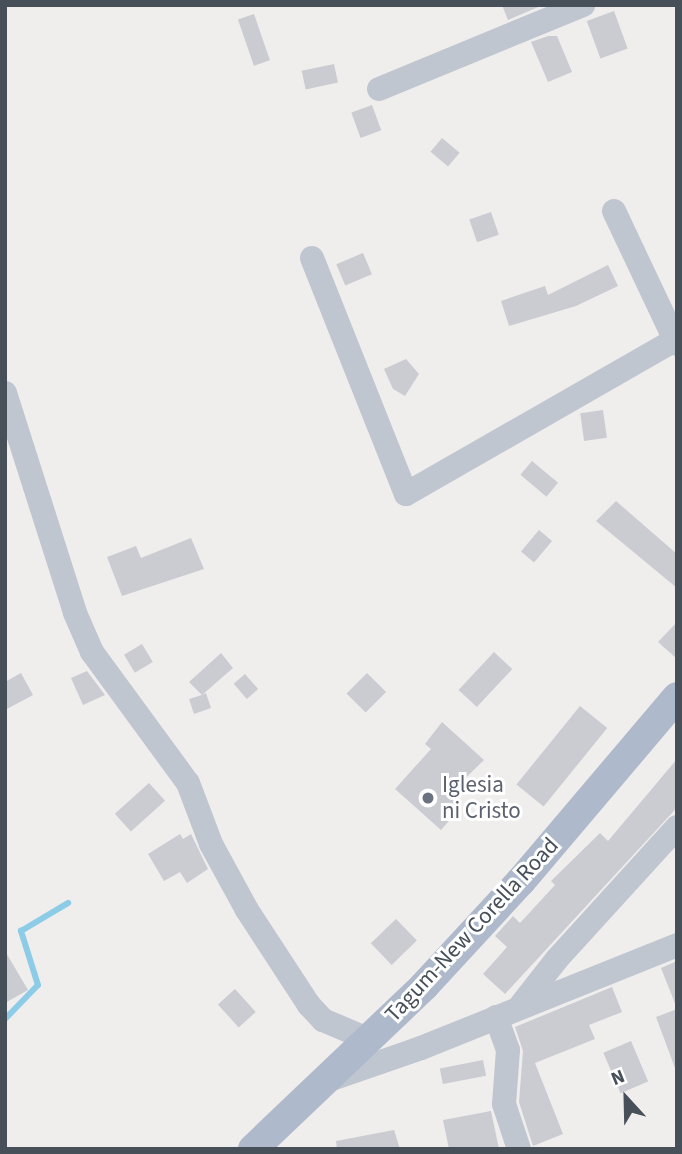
<!DOCTYPE html>
<html>
<head>
<meta charset="utf-8">
<style>
  body { margin:0 }
  #map { position:relative; width:682px; height:1154px; overflow:hidden; background:#f0eded; font-family:"Source Sans 3",sans-serif }
  div>[style] { position:absolute }
  [style*='--x'] { left:calc(var(--x)*1px); top:calc(var(--y)*1px); width:calc(var(--w)*1px); rotate:calc(var(--a)*1deg) }
  .stream>* { height:6px; margin:-3px; padding:0 3px; transform-origin:3px; border-radius:3px; background:#8dcce6 }
  .building>* { inset:0; background:#caccd2; transform-origin:0 0 }
  .minor>* { height:24px; margin:-12px; padding:0 12px; transform-origin:12px; border-radius:12px; background:#bfc6cf }
  .major>* { height:30px; margin:-15px; padding:0 15px; transform-origin:15px; border-radius:15px; background:#aebacb }
  .dots>* { width:19px; height:19px; translate:-50% -50%; box-sizing:border-box; border:4px solid #fff; border-radius:50% }
  span { translate:-50% -50%; white-space:nowrap; text-align:center; line-height:1.15; -webkit-text-stroke:6px #fff; paint-order:stroke }
  .worship-label { font-size:23px; color:#5b616d }
  .left { translate:0 -50%; text-align:left }
  .street-label { font-size:23px; color:#474f59 }
  .frame { position:absolute; inset:0; border:7px solid #474f59; pointer-events:none }
  .north { position:absolute; left:591px; top:1063px; width:70px; height:70px; -webkit-text-stroke:5px #fff; paint-order:stroke; rotate:338deg; font-size:19px; font-weight:700; line-height:28px; text-align:center; color:#474f59 }
  .north::after { content:''; display:block; margin:auto; width:24px; height:32px; background:#474f59; clip-path:polygon(50% 0,100% 100%,50% 72%,0 100%) }
</style>
</head>
<body>
<div id="map">
  <div class="stream">
    <div style="--x:5;--y:1019;--w:47;--a:-45.9"></div>
    <div style="--x:38;--y:985;--w:57;--a:-107.5"></div>
    <div style="--x:21;--y:931;--w:55;--a:-30.8"></div>
  </div>
  <div class="building">
    <div style="clip-path:polygon(502px 5px,543px 5px,508px 20px)"></div>
    <div style="left:614px;top:11px;width:40px;height:29px;rotate:70deg"></div>
    <div style="left:254px;top:14px;width:49px;height:17px;rotate:71deg"></div>
    <div style="clip-path:polygon(548px 36px,557px 36px,572px 72px,548px 82px,531px 42px)"></div>
    <div style="left:334px;top:64px;width:19px;height:33px;rotate:78deg"></div>
    <div style="left:372px;top:105px;width:27px;height:22px;rotate:70deg"></div>
    <div style="left:442px;top:138px;width:23px;height:18px;rotate:40deg"></div>
    <div style="left:491px;top:212px;width:24px;height:23px;rotate:71deg"></div>
    <div style="left:363px;top:253px;width:23px;height:29px;rotate:67deg"></div>
    <div style="clip-path:polygon(608px 265px,618px 286px,576px 306px,509px 326px,501px 301px,545px 286px,548px 295px)"></div>
    <div style="clip-path:polygon(406px 359px,419px 374px,405px 396px,393px 389px,384px 369px)"></div>
    <div style="left:603px;top:410px;width:28px;height:23px;rotate:82deg"></div>
    <div style="left:532px;top:461px;width:34px;height:18px;rotate:40deg"></div>
    <div style="clip-path:polygon(616px 501px,677px 554px,677px 588px,596px 521px)"></div>
    <div style="left:539px;top:530px;width:17px;height:28px;rotate:40deg"></div>
    <div style="clip-path:polygon(191px 538px,204px 569px,122px 596px,107px 557px,136px 546px,141px 558px)"></div>
    <div style="clip-path:polygon(677px 622px,677px 659px,658px 642px)"></div>
    <div style="left:142px;top:644px;width:21px;height:21px;rotate:59deg"></div>
    <div style="left:494px;top:652px;width:25px;height:52px;rotate:43deg"></div>
    <div style="clip-path:polygon(221px 653px,233px 668px,202px 695px,206px 693px,211px 708px,194px 714px,189px 699px,202px 695px,189px 682px)"></div>
    <div style="clip-path:polygon(87px 671px,105px 695px,83px 705px,71px 678px)"></div>
    <div style="clip-path:polygon(21px 673px,33px 695px,5px 710px,5px 682px)"></div>
    <div style="left:367px;top:673px;width:27px;height:29px;rotate:45deg"></div>
    <div style="left:245px;top:674px;width:20px;height:15px;rotate:49deg"></div>
    <div style="left:580px;top:706px;width:35px;height:101px;rotate:39deg"></div>
    <div style="clip-path:polygon(442px 722px,484px 760px,448px 795px,461px 807px,441px 830px,395px 789px,431px 749px,425px 744px)"></div>
    <div style="clip-path:polygon(677px 759px,677px 807px,672px 813px,505px 994px,483px 974px,507px 947px,495px 936px,513px 916px,520px 923px,555px 885px,551px 881px,600px 833px,608px 841px)"></div>
    <div style="left:149px;top:783px;width:24px;height:46px;rotate:48deg"></div>
    <div style="clip-path:polygon(180px 834px,183px 839px,191px 834px,208px 869px,187px 883px,180px 872px,164px 881px,148px 854px)"></div>
    <div style="left:396px;top:919px;width:30px;height:35px;rotate:46deg"></div>
    <div style="clip-path:polygon(5px 951px,28px 990px,5px 1003px)"></div>
    <div style="clip-path:polygon(677px 961px,677px 1006px,676px 1006px,661px 968px)"></div>
    <div style="clip-path:polygon(612px 987px,622px 1012px,589px 1025px,595px 1039px,535px 1063px,563px 1134px,533px 1146px,519px 1102px,523px 1051px,515px 1027px)"></div>
    <div style="left:235px;top:989px;width:31px;height:23px;rotate:48deg"></div>
    <div style="clip-path:polygon(677px 1009px,677px 1067px,675px 1068px,656px 1017px)"></div>
    <div style="left:631px;top:1041px;width:44px;height:30px;rotate:67deg"></div>
    <div style="left:483px;top:1060px;width:16px;height:44px;rotate:79deg"></div>
    <div style="clip-path:polygon(491px 1111px,499px 1149px,449px 1149px,443px 1120px)"></div>
    <div style="clip-path:polygon(394px 1130px,400px 1149px,337px 1149px,336px 1141px)"></div>
  </div>
  <div class="minor">
    <div style="--x:379;--y:89;--w:221;--a:-22.4"></div>
    <div style="--x:614;--y:211;--w:147;--a:64.7"></div>
    <div style="--x:312;--y:258;--w:254;--a:68.3"></div>
    <div style="--x:406;--y:494;--w:310;--a:-29.8"></div>
    <div style="--x:5;--y:393;--w:231;--a:72.3"></div>
    <div style="--x:75;--y:613;--w:43;--a:66.4"></div>
    <div style="--x:92;--y:652;--w:162;--a:53.8"></div>
    <div style="--x:188;--y:783;--w:65;--a:69.3"></div>
    <div style="--x:211;--y:844;--w:75;--a:61.4"></div>
    <div style="--x:247;--y:910;--w:113;--a:56.9"></div>
    <div style="--x:309;--y:1005;--w:21;--a:47"></div>
    <div style="--x:323;--y:1020;--w:51;--a:23.1"></div>
    <div style="--x:521;--y:1005;--w:58;--a:-52"></div>
    <div style="--x:557;--y:959;--w:178;--a:-47.7"></div>
    <div style="--x:496;--y:1017;--w:35;--a:70"></div>
    <div style="--x:508;--y:1050;--w:54;--a:94.2"></div>
    <div style="--x:504;--y:1104;--w:47;--a:71.6"></div>
    <div style="--x:329;--y:1080;--w:97;--a:-19.2"></div>
    <div style="--x:421;--y:1048;--w:276;--a:-21.9"></div>
  </div>
  <div class="major">
    <div style="--x:253;--y:1149;--w:236;--a:-43.6"></div>
    <div style="--x:424;--y:986;--w:143;--a:-47.3"></div>
    <div style="--x:521;--y:881;--w:241;--a:-49.7"></div>
  </div>
  <div class="dots">
    <div style="left:428px;top:798px;background:#6b7280"></div>
  </div>
  <div class="worship-label">
    <span class="left" style="left:442px;top:798px">Iglesia<br>ni Cristo</span>
  </div>
  <div class="street-label">
    <span style="left:472px;top:930px;rotate:-47deg">Tagum-New Corella Road</span>
  </div>
  <div class="frame"></div>
  <div class="north">N</div>
</div>
</body>
</html>
